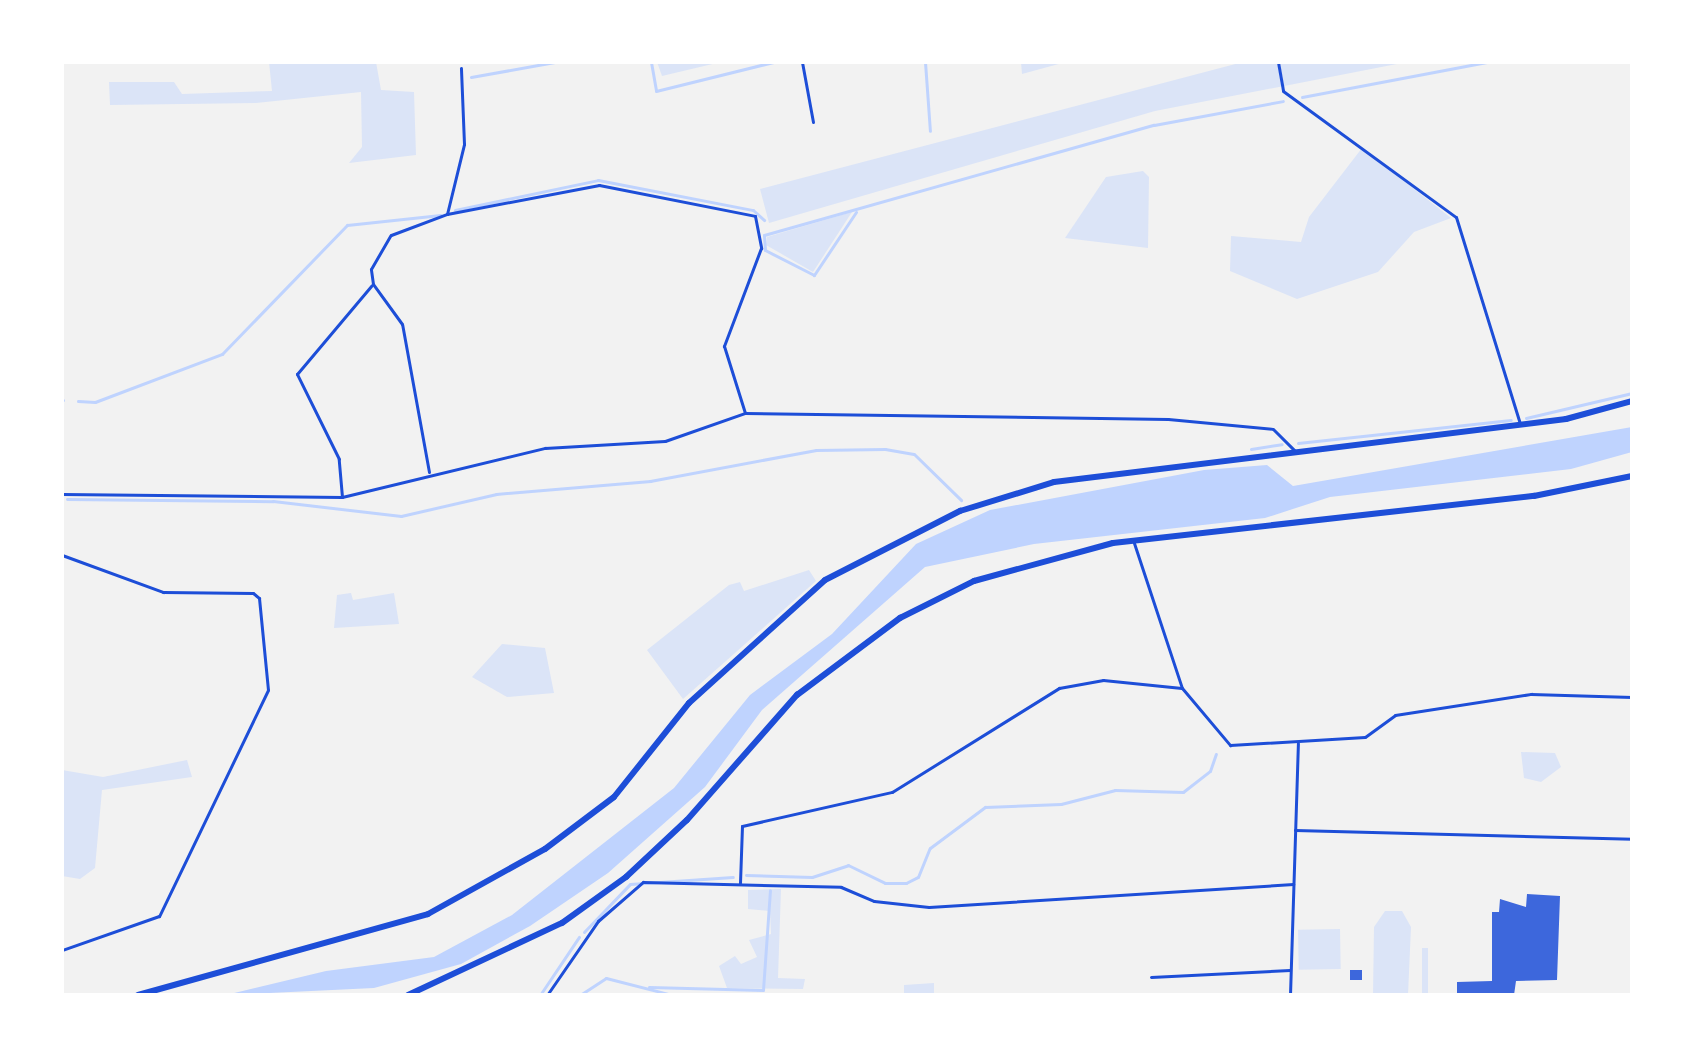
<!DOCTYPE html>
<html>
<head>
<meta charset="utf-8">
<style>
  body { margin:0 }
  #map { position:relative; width:1694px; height:1057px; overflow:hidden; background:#f2f2f2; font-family:"Nunito Sans",sans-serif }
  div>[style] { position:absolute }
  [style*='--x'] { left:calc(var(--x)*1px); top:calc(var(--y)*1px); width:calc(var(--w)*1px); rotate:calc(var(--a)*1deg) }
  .green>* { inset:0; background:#dbe4f7; transform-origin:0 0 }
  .water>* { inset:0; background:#bfd3fe }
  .stream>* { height:3px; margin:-1.5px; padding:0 1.5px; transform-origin:1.5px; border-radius:1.5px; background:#bfd3fe }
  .building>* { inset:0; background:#3d67dc; transform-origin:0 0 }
  .service>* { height:3px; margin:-1.5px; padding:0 1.5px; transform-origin:1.5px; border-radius:1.5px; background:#1d4ed8 }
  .minor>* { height:6px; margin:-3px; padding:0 3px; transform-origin:3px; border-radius:3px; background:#1d4ed8 }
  span { translate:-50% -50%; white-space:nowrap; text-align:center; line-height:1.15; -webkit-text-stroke:8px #fff; paint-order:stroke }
  .frame { position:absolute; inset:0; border:64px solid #fff; pointer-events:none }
</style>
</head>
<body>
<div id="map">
  <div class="green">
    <div style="clip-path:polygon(269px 62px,376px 62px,381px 90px,414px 92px,416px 155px,349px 163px,362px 147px,361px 92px,256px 103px,110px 105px,109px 82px,174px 82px,182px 94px,272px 91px)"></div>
    <div style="clip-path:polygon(657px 62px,721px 62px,662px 76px)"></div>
    <div style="clip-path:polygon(1021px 62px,1066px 62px,1022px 74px)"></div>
    <div style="clip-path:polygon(1243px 62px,1407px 62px,1155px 111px,769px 223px,760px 189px)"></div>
    <div style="clip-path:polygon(1362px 148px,1451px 218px,1414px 232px,1378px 272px,1297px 299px,1230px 271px,1231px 236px,1301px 242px,1309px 217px)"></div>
    <div style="clip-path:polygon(1143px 171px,1149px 177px,1148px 248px,1065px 238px,1106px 177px)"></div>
    <div style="clip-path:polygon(852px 212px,813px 272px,766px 245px,767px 237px)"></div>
    <div style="clip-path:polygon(809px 570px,816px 581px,683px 699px,647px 650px,729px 585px,740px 582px,744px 591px)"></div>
    <div style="clip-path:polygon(351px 593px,353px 600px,394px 593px,399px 624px,334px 628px,337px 595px)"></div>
    <div style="clip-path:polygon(502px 644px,545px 648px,554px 693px,507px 697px,472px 677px)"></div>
    <div style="clip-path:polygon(1521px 752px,1555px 753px,1561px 767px,1541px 782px,1524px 778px)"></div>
    <div style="clip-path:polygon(187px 760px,192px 777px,102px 790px,95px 868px,80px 879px,62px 876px,62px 770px,103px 777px)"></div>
    <div style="clip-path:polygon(781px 889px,778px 978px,805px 979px,803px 989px,727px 988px,719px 966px,735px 956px,741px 964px,757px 957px,749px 940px,771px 934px,770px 911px,748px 909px,748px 890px)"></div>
    <div style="clip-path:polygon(1385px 911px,1402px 911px,1411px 927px,1408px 995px,1373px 995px,1374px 927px)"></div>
    <div style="left:1340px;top:929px;width:40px;height:42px;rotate:89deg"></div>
    <div style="left:1422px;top:948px;width:6px;height:47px"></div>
    <div style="clip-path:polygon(934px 983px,934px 995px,904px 995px,904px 985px)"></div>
  </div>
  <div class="water">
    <div style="clip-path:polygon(1632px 427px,1632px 452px,1571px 469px,1330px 497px,1265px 518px,1034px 544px,925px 567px,762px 710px,705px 787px,608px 873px,530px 926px,461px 964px,374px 988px,226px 995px,326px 971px,434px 957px,512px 915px,674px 788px,750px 695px,832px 634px,916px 544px,990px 510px,1204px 470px,1267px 465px,1293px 486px)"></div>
  </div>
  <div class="stream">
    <div style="--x:651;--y:62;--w:29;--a:80"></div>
    <div style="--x:656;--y:91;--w:121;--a:-13.9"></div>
    <div style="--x:925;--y:62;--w:69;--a:85.9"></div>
    <div style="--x:471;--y:77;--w:85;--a:-10.1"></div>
    <div style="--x:1302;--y:97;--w:188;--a:-10.7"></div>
    <div style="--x:455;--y:210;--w:146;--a:-11.8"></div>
    <div style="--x:598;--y:180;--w:158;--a:11"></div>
    <div style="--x:753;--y:210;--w:15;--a:42"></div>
    <div style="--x:856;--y:212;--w:76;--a:123.7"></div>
    <div style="--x:814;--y:275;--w:55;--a:-153"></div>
    <div style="--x:765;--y:250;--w:15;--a:-94"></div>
    <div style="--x:764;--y:235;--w:405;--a:-15.8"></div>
    <div style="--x:1154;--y:125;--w:131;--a:-10.5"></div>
    <div style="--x:62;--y:400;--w:1;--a:0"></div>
    <div style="--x:78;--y:401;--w:17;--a:3"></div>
    <div style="--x:95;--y:402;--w:136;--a:-20.7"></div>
    <div style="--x:222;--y:354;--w:180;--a:-45.9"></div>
    <div style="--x:347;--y:225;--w:94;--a:-6.1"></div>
    <div style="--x:1526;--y:418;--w:109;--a:-13.3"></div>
    <div style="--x:1298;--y:443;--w:214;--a:-6.2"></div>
    <div style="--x:1251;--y:449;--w:31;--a:-9"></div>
    <div style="--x:67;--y:499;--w:206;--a:0.6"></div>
    <div style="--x:273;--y:501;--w:129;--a:6.7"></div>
    <div style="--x:401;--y:516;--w:98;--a:-13"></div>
    <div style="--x:496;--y:494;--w:155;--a:-4.8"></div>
    <div style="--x:650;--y:481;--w:169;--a:-10.6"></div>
    <div style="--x:816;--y:450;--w:69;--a:-0.8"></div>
    <div style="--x:885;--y:449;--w:29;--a:10"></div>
    <div style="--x:914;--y:454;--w:66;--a:44.4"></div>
    <div style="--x:746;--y:875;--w:66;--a:1.7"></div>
    <div style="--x:812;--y:877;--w:38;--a:-18"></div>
    <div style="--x:848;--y:865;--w:41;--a:25.9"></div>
    <div style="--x:885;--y:883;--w:21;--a:0"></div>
    <div style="--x:906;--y:883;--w:13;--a:-27"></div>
    <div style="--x:918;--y:877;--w:31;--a:-68"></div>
    <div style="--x:930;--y:848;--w:69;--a:-36.7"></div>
    <div style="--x:985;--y:807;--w:76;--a:-2.3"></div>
    <div style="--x:1061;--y:804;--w:56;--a:-14.5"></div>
    <div style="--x:1115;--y:790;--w:68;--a:1.7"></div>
    <div style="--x:1183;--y:792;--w:34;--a:-38"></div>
    <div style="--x:1210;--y:771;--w:18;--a:-71"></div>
    <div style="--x:584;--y:932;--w:66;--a:-46.2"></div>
    <div style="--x:630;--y:884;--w:103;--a:-3.9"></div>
    <div style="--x:649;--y:987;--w:114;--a:1.5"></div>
    <div style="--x:763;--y:990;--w:100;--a:-86"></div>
    <div style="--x:540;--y:995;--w:70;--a:-56.1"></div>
    <div style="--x:580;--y:995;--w:31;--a:-33"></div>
    <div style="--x:606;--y:978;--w:68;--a:14.4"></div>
  </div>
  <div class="building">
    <div style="clip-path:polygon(1527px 894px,1560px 896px,1557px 980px,1516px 981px,1514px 995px,1457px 995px,1457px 982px,1492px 981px,1492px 912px,1499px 912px,1500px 899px,1526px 907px)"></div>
    <div style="left:1350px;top:970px;width:12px;height:10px"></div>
  </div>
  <div class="service">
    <div style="--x:802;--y:62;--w:61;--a:79.6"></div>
    <div style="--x:1278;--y:62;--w:29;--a:80"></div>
    <div style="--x:1283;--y:91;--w:214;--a:36.1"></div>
    <div style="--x:1456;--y:217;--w:217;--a:72.8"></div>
    <div style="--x:447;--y:214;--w:155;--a:-10.8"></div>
    <div style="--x:599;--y:185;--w:159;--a:11.2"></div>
    <div style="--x:755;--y:216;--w:33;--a:79"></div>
    <div style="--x:761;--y:248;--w:105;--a:110.7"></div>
    <div style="--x:724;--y:346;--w:70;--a:72.6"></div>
    <div style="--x:429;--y:472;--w:150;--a:-100.3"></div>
    <div style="--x:402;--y:324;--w:49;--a:-125.9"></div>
    <div style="--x:373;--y:284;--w:15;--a:-98"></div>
    <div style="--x:371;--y:269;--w:39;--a:-60"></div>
    <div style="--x:391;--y:235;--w:60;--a:-20.6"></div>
    <div style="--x:447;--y:214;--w:72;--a:-76.3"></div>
    <div style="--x:464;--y:144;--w:76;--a:-92.3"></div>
    <div style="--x:62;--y:494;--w:280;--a:0.6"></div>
    <div style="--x:342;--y:497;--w:209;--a:-13.6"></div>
    <div style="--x:545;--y:448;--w:120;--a:-3.3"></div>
    <div style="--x:665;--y:441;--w:85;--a:-19.3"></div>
    <div style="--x:745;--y:413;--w:423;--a:0.8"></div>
    <div style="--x:1168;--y:419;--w:105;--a:5.4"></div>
    <div style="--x:1273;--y:429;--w:31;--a:45"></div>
    <div style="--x:342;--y:497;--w:38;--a:-95"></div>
    <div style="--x:339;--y:459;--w:95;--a:-116.3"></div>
    <div style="--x:297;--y:374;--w:116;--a:-49.9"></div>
    <div style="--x:1133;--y:540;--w:156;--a:71.7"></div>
    <div style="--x:1182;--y:688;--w:75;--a:49.9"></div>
    <div style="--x:1230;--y:745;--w:135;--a:-3.4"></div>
    <div style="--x:1365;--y:737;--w:37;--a:-36"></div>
    <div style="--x:1395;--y:715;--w:138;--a:-8.8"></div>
    <div style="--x:1531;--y:694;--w:101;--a:1.7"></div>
    <div style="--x:62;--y:555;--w:108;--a:20.1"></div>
    <div style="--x:163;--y:592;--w:90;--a:0.6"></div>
    <div style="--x:253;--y:593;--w:8;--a:40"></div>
    <div style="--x:259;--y:598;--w:92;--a:84.4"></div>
    <div style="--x:268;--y:690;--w:251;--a:115.7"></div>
    <div style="--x:159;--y:916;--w:103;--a:160.7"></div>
    <div style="--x:1295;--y:830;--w:337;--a:1.5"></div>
    <div style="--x:740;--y:883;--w:57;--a:-88"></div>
    <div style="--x:742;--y:826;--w:154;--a:-12.8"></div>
    <div style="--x:892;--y:792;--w:197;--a:-31.9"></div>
    <div style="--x:1059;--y:688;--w:45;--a:-10.3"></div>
    <div style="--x:1103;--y:680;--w:79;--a:5.8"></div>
    <div style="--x:1151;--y:977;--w:139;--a:-2.9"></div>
    <div style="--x:547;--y:995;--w:90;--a:-55.4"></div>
    <div style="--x:598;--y:921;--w:60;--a:-40.9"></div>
    <div style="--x:643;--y:882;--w:198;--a:1.4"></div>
    <div style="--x:841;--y:887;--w:36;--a:23"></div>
    <div style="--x:874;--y:901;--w:55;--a:6.2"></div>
    <div style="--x:929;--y:907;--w:365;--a:-3.6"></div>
    <div style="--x:1290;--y:995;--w:252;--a:-88.2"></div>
  </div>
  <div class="minor">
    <div style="--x:138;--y:995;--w:301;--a:-15.6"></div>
    <div style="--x:428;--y:914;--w:134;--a:-29.1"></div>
    <div style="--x:545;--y:849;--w:86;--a:-37"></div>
    <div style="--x:614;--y:797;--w:120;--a:-51.4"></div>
    <div style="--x:689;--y:703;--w:183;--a:-42.1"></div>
    <div style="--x:825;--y:580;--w:152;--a:-27.1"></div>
    <div style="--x:960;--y:511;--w:98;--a:-17.1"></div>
    <div style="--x:1054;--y:482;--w:516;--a:-7.01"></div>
    <div style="--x:1566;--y:419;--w:68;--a:-15.3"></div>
    <div style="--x:408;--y:995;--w:170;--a:-25.1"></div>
    <div style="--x:562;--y:923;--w:79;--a:-35.7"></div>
    <div style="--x:626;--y:877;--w:83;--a:-43.1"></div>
    <div style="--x:687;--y:820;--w:167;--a:-48.7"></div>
    <div style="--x:797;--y:695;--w:129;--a:-36.8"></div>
    <div style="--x:900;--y:618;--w:83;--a:-26.6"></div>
    <div style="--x:974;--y:581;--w:144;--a:-15.3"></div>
    <div style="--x:1113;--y:543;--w:424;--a:-6.4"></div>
    <div style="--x:1534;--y:496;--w:100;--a:-11.5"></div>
  </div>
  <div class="frame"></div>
</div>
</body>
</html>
